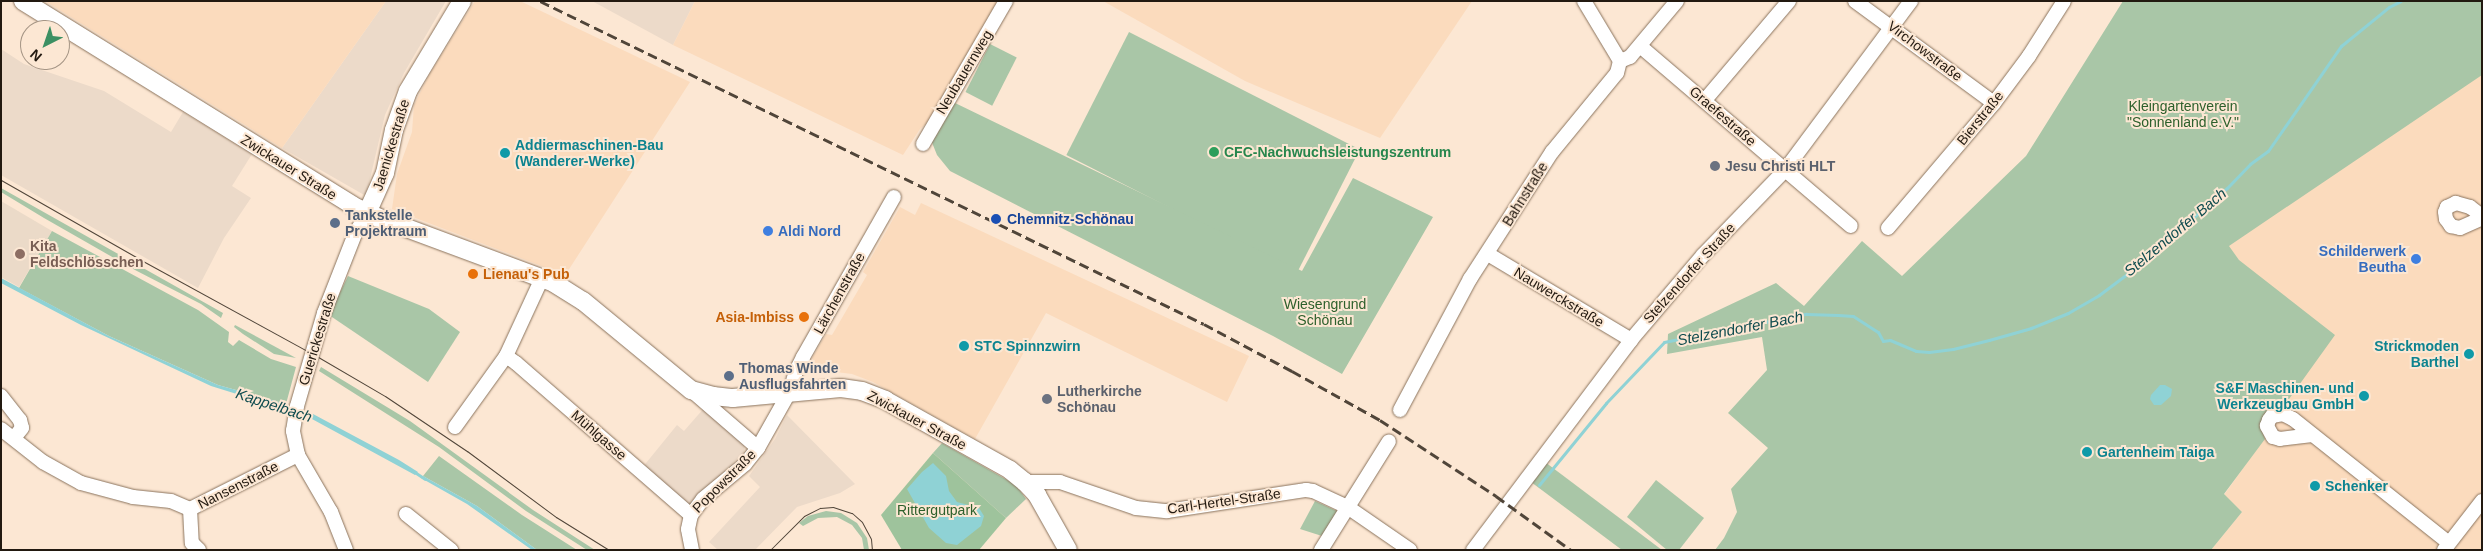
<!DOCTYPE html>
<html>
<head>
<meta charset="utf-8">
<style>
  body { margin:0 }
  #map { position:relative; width:2483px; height:551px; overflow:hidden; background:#fce7d3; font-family:Arial,sans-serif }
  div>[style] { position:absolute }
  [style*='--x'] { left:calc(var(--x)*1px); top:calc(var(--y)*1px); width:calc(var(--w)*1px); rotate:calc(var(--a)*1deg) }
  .commercial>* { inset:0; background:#ecdac9 }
  .built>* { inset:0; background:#fbdbbd }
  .education>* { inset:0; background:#ebdac8 }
  .green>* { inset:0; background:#a9c6a7; transform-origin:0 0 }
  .forest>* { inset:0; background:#9ec39c }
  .water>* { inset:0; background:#8fd2d5 }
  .stream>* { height:3px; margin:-1.5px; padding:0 1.5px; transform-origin:1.5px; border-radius:1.5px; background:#8fd2d5 }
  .roads { filter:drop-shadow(0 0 1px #8a735d) drop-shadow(0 0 1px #8a735d) }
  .minor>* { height:14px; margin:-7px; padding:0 7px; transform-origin:7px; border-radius:7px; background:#fff }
  .major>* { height:18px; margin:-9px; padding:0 9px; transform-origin:9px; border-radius:9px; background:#fff }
  .tram>* { height:1px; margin:-0.5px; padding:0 0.5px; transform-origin:0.5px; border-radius:0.5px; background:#504539 }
  .rail>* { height:3px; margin-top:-1.5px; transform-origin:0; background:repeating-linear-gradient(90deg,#504539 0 10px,transparent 0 15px) }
  .dots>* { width:14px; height:14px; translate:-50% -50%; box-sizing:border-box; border:2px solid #fce7d3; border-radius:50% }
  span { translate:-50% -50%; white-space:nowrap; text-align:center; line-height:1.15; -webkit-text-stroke:4px #fce7d3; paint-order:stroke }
  .street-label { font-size:14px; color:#221910 }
  .park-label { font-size:14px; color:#2d602c }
  .culture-label { font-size:14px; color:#0d838f; font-weight:700 }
  .left { translate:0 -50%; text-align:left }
  .right { translate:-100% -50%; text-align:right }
  .leisure-label { font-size:14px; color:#27864d; font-weight:700 }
  .worship-label { font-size:14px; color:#5b616d; font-weight:700 }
  .service-label { font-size:14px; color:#4e5e75; font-weight:700 }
  .transit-label { font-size:14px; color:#164399; font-weight:700 }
  .shop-label { font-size:14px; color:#366cbe; font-weight:700 }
  .education-label { font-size:14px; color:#785e54; font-weight:700 }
  .food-label { font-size:14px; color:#c56008; font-weight:700 }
  .water-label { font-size:15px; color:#0e4b4e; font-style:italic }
  .frame { position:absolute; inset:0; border:2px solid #221910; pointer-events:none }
  .north { position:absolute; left:20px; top:20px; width:50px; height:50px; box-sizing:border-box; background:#fce7d3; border:1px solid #a59585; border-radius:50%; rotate:221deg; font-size:14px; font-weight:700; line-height:20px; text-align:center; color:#221910 }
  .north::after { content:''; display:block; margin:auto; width:18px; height:22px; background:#3c9063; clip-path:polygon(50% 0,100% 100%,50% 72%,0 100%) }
</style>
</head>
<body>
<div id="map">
  <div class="commercial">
    <div style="clip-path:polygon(386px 1px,446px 1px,404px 73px,385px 115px,366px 196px,282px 148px)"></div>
    <div style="clip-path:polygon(592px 1px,695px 1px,673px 45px)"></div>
    <div style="clip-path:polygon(1px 49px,24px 64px,104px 91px,171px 132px,183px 112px,252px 154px,232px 186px,251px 198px,224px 238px,198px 288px,1px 175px)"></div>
    <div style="clip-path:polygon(705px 407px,745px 442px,744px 452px,687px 509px,642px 468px,677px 425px,684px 431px)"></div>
    <div style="clip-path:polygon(787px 415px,855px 484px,840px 493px,797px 507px,755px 550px,718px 550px,709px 542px,760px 487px,749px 476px,775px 439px)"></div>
  </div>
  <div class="built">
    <div style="clip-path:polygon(45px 1px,386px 1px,282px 148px)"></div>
    <div style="clip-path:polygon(475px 1px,520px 1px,690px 82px,564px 277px,560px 273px,392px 209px,397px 174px,412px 132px,414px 105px,429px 75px)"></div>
    <div style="clip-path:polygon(695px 1px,1000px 1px,932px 118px,920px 129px,903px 155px,673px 45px)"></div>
    <div style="clip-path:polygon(1103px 1px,1472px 1px,1380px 138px,1245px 81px)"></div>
    <div style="clip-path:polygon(2482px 72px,2482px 550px,2211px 550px,2242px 512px,2224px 495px,2264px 439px,2261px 426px,2268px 411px,2239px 260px,2228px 246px)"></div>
    <div style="clip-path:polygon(921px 203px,1249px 356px,1227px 402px,1046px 313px,975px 439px,873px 382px,852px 374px,820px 370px,812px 358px,826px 334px,832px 335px,867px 275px,863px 272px,900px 207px,915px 215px)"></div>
  </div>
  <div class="education">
    <div style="clip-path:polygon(1px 201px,52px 231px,19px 287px,1px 277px)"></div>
  </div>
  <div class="green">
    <div style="clip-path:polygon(2123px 1px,2482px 1px,2482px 75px,2229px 246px,2239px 260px,2335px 335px,2284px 406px,2267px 411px,2261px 426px,2265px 439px,2224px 494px,2242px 512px,2211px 550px,1715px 550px,1724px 538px,1737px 512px,1731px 489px,1768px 448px,1728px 413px,1767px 370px,1762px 337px,1667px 354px,1668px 334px,1776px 283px,1804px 306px,1862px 241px,1902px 276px,2026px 156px)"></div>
    <div style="left:1129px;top:32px;width:259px;height:138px;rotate:27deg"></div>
    <div style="left:990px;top:44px;width:30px;height:54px;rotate:27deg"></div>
    <div style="clip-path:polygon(953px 102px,1302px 271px,1353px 178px,1433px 217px,1342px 374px,1273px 336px,950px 171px,937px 155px,931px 140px)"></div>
    <div style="clip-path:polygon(1px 188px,223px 313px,221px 318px,201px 304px,135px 270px,44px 218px,1px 192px)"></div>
    <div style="clip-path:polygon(52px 231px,198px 310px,229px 332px,228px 342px,233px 346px,239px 340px,271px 359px,296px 367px,286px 404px,218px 385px,109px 336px,19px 288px)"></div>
    <div style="clip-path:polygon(348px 276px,429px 309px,460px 332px,428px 382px,329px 315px)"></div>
    <div style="clip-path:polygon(235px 325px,296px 358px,274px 354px,243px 334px,234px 327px)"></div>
    <div style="clip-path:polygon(321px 367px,410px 421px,533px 510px,595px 550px,587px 550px,526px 511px,439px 447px,319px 371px)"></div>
    <div style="clip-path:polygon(942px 443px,1016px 485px,1026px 499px,1006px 518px,933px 453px)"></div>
    <div style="clip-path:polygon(439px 456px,522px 515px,577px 550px,537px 550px,477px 506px,423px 476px)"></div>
    <div style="clip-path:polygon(1545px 462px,1662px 550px,1622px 550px,1531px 482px)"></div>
    <div style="clip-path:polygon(1656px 480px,1704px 518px,1679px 550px,1667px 550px,1627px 517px)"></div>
    <div style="clip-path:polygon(1315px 501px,1337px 511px,1322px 536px,1300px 529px)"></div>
    <div style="clip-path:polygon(826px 511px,841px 513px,857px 523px,867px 538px,869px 550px,864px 550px,862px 538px,852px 525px,837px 517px,818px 518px,803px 526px,799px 523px,808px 516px)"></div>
  </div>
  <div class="forest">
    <div style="clip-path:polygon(933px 453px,1006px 518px,979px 550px,902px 550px,881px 515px)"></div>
  </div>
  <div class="water">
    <div style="clip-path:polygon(1px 278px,109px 336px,218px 385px,286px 404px,285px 409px,211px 386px,81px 325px,1px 283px)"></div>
    <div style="clip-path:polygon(2160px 385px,2165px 385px,2172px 389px,2171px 396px,2161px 405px,2154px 405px,2150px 399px,2151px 395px)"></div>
    <div style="clip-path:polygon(313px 414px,399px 460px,418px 472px,415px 475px,358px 444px,312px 419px)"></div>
    <div style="clip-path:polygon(933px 463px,946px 476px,949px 491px,957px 502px,979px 508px,984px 516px,981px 526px,957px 545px,946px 543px,929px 528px,907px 489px,922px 472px)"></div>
    <div style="clip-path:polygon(423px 476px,477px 506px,537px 550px,532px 550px,467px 504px,421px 478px)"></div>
  </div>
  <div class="stream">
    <div style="--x:301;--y:412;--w:16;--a:22"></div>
    <div style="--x:413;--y:471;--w:14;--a:34"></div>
    <div style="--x:1539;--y:485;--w:106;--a:-50.7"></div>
    <div style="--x:1606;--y:403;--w:84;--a:-46.4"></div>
    <div style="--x:1664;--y:342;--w:145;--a:-11.2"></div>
    <div style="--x:1806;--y:314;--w:32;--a:2"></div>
    <div style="--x:1838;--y:315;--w:15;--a:4"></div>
    <div style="--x:1853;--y:316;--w:30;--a:33"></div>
    <div style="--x:1878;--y:332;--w:10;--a:61"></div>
    <div style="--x:1883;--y:341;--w:7;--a:-8"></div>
    <div style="--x:1890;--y:340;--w:28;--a:23"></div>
    <div style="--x:1916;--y:351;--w:13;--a:4"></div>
    <div style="--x:1929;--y:352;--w:24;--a:-7"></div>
    <div style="--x:1953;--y:349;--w:37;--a:-14"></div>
    <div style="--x:1989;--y:340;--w:44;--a:-15.9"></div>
    <div style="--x:2031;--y:328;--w:40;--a:-22"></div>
    <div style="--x:2068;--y:313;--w:36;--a:-30"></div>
    <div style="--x:2099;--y:295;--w:50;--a:-36.9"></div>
    <div style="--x:2139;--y:265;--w:117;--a:-41.2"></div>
    <div style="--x:2227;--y:188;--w:33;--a:-46"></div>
    <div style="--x:2250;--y:164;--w:22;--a:-36"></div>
    <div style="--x:2268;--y:151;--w:128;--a:-55.2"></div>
    <div style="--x:2341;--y:46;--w:62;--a:-39.1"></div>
    <div style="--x:2389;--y:7;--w:13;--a:-27"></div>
  </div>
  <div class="roads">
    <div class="minor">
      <div style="--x:1584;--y:1;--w:70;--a:59"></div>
      <div style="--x:1855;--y:1;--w:172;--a:36.3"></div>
      <div style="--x:1640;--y:46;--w:277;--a:40.5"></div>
      <div style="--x:1620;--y:61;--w:11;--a:-22"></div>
      <div style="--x:1630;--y:57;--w:73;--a:-50"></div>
      <div style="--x:1705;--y:100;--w:130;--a:-49.7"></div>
      <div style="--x:923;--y:144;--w:165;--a:-59.9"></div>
      <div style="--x:2482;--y:216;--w:15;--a:-143"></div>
      <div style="--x:2470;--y:207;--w:15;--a:-164"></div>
      <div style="--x:2456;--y:203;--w:10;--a:156"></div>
      <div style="--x:2447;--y:207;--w:5;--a:112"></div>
      <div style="--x:2445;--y:212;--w:7;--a:82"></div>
      <div style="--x:2446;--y:219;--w:9;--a:54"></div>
      <div style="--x:2451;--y:226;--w:9;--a:13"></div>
      <div style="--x:2460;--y:228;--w:24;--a:-24"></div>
      <div style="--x:1888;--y:228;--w:164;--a:-49.7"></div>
      <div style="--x:1994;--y:103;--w:59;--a:-53.3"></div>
      <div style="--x:2029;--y:56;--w:65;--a:-57.5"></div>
      <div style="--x:1488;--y:254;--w:167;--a:31"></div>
      <div style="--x:506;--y:356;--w:12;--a:35"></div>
      <div style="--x:516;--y:363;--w:232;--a:41"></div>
      <div style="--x:692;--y:391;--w:87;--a:40.8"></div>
      <div style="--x:1;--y:396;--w:31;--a:52"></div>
      <div style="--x:20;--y:420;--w:8;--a:76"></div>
      <div style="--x:22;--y:428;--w:13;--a:129"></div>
      <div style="--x:1400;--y:410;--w:149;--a:-61.9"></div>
      <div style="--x:1470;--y:279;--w:151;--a:-57.2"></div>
      <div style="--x:1552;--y:152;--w:102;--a:-50.6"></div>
      <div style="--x:1617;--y:73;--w:12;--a:-76"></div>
      <div style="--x:455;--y:427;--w:87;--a:-54.3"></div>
      <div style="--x:506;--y:356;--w:86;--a:-65.2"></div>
      <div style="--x:1;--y:429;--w:53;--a:38.2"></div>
      <div style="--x:43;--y:462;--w:43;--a:28.9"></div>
      <div style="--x:81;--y:483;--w:54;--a:15.1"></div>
      <div style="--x:133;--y:497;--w:38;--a:6"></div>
      <div style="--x:171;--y:501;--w:21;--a:23"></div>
      <div style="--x:190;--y:509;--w:121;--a:-26.6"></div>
      <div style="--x:2312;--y:435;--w:32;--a:173"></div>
      <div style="--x:2280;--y:439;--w:7;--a:-164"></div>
      <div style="--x:2273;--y:437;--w:13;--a:-119"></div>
      <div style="--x:2267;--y:426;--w:6;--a:-72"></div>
      <div style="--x:2269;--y:420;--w:5;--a:-53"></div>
      <div style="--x:2272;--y:416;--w:11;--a:-10"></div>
      <div style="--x:2283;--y:414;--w:11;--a:27"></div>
      <div style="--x:2293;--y:419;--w:199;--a:38.5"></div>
      <div style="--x:1025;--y:482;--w:35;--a:0"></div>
      <div style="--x:1060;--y:482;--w:80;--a:18.9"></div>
      <div style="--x:1136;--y:508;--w:31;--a:6"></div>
      <div style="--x:1167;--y:511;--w:141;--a:-8.6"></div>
      <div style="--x:1306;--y:490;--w:7;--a:8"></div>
      <div style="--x:1313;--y:491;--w:40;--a:25"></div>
      <div style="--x:1349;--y:508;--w:74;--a:34.5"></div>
      <div style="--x:190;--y:509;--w:34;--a:87"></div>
      <div style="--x:192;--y:543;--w:10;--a:45"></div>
      <div style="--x:406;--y:514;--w:58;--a:38.7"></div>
      <div style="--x:346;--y:550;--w:41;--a:-111.5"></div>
      <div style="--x:331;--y:512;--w:66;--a:-120.1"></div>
      <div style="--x:298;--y:455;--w:25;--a:-102"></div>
      <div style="--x:293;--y:431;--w:25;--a:-81"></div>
      <div style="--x:297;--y:406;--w:97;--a:-73.8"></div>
      <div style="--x:324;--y:313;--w:85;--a:-68.6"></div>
      <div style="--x:355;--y:234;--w:24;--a:-60"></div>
      <div style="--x:692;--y:550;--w:21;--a:-101"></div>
      <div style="--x:688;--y:529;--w:14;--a:-78"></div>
      <div style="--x:691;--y:515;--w:20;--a:-53"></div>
      <div style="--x:703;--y:499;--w:55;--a:-39.8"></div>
      <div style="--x:745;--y:464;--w:21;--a:-51"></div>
      <div style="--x:758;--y:448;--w:65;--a:-60.7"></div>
      <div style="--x:790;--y:391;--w:21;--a:-73"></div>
      <div style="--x:796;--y:371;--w:16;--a:-63"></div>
      <div style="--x:803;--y:357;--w:184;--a:-60.4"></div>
      <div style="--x:1321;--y:550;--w:128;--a:-58"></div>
      <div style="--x:1473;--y:550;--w:263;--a:-53"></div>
      <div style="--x:1631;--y:340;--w:111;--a:-49.7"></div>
      <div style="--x:1703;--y:255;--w:118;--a:-46"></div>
      <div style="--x:1785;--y:170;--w:211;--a:-53.3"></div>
      <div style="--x:2444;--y:550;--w:62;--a:-52.2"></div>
    </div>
    <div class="major">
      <div style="--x:23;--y:1;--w:388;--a:31.8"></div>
      <div style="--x:353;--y:206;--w:26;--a:25"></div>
      <div style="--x:377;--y:217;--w:189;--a:20.4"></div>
      <div style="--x:554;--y:283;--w:34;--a:32"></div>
      <div style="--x:583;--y:301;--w:140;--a:39.5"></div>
      <div style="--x:691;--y:390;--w:23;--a:15"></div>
      <div style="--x:713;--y:396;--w:20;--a:6"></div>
      <div style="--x:733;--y:398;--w:108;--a:-5.3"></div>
      <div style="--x:841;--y:388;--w:21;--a:8"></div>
      <div style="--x:862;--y:391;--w:25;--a:21"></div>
      <div style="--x:885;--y:400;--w:143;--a:29.2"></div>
      <div style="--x:1010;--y:470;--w:19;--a:39"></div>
      <div style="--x:1025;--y:482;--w:18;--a:47"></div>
      <div style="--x:1037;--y:495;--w:63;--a:60.6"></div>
      <div style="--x:367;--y:213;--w:44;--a:-65.8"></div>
      <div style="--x:385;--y:173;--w:44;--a:-78.2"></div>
      <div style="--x:394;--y:130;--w:41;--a:-70.3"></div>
      <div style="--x:408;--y:91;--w:105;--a:-59"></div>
    </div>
  </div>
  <div class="tram">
    <div style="--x:1;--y:180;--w:161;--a:29.7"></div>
    <div style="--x:141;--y:260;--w:196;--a:28.7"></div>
    <div style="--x:313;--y:354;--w:83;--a:30.3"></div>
    <div style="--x:385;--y:396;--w:99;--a:33.9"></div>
    <div style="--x:467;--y:451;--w:111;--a:36.6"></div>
    <div style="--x:556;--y:517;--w:62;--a:31.9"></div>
    <div style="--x:770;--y:550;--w:48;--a:-45"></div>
    <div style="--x:804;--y:516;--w:18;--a:-27"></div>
    <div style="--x:820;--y:508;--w:13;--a:-4"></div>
    <div style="--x:833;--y:507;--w:20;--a:18"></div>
    <div style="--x:852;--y:513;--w:13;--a:42"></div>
    <div style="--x:862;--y:522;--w:19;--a:62"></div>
    <div style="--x:871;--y:539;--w:11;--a:85"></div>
  </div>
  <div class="rail">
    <div style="--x:540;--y:1;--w:738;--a:25.94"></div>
    <div style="--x:1204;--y:324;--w:100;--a:28.1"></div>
    <div style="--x:1292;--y:371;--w:101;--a:29.1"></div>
    <div style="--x:1380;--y:420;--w:139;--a:33.2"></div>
    <div style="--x:1496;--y:496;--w:92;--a:35.8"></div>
  </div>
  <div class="dots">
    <div style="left:1214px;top:152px;background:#2e9e5b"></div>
    <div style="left:505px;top:153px;background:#0f9aa8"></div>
    <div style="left:1715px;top:166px;background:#6b7280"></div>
    <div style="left:996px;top:219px;background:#1a4fb4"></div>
    <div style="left:335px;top:223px;background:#5c6f8a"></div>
    <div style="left:768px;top:231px;background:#3f7fe0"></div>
    <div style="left:20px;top:254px;background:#8d6e63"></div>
    <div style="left:2416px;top:259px;background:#3f7fe0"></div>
    <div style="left:473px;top:274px;background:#e8710a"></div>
    <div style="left:804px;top:317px;background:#e8710a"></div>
    <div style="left:964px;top:346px;background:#0f9aa8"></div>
    <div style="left:2469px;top:354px;background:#0f9aa8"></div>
    <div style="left:729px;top:376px;background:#5c6f8a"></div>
    <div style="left:2364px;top:396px;background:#0f9aa8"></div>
    <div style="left:1047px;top:399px;background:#6b7280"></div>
    <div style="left:2087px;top:452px;background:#0f9aa8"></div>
    <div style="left:2315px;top:486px;background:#0f9aa8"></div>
  </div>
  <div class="street-label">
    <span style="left:1925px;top:51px;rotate:37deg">Virchowstraße</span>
    <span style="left:964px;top:72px;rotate:-59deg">Neubauernweg</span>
    <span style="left:1723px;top:116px;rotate:41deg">Graefestraße</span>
    <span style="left:1980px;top:118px;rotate:-51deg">Bierstraße</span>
    <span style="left:391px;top:145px;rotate:-73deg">Jaenickestraße</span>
    <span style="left:289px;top:167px;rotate:32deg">Zwickauer Straße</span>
    <span style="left:1525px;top:194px;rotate:-58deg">Bahnstraße</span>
    <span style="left:1689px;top:273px;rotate:-48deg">Stelzendorfer Straße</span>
    <span style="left:839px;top:293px;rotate:-61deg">Lärchenstraße</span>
    <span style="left:1559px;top:297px;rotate:31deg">Nauwerckstraße</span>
    <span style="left:317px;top:339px;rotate:-73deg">Guerickestraße</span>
    <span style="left:917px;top:420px;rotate:28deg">Zwickauer Straße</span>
    <span style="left:599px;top:435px;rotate:41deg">Mühlgasse</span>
    <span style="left:724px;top:481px;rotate:-45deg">Popowstraße</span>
    <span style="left:238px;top:485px;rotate:-27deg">Nansenstraße</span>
    <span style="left:1224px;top:501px;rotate:-8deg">Carl-Hertel-Straße</span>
  </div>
  <div class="park-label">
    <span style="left:2183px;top:114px">Kleingartenverein<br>"Sonnenland e.V."</span>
    <span style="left:1325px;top:312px">Wiesengrund<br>Schönau</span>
    <span style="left:937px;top:510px">Rittergutpark</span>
  </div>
  <div class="culture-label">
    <span class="left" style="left:515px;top:153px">Addiermaschinen-Bau<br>(Wanderer-Werke)</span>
    <span class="left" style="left:974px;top:346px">STC Spinnzwirn</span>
    <span class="right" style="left:2459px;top:354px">Strickmoden<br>Barthel</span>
    <span class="right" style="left:2354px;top:396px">S&amp;F Maschinen- und<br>Werkzeugbau GmbH</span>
    <span class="left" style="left:2097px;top:452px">Gartenheim Taiga</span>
    <span class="left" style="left:2325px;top:486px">Schenker</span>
  </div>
  <div class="leisure-label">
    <span class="left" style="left:1224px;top:152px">CFC-Nachwuchsleistungszentrum</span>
  </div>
  <div class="worship-label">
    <span class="left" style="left:1725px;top:166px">Jesu Christi HLT</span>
    <span class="left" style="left:1057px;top:399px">Lutherkirche<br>Schönau</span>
  </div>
  <div class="service-label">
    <span class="left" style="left:345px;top:223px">Tankstelle<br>Projektraum</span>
    <span class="left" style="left:739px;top:376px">Thomas Winde<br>Ausflugsfahrten</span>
  </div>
  <div class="transit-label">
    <span class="left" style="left:1007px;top:219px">Chemnitz-Schönau</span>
  </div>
  <div class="shop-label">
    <span class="left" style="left:778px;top:231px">Aldi Nord</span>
    <span class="right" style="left:2406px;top:259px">Schilderwerk<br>Beutha</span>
  </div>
  <div class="education-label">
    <span class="left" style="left:30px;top:254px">Kita<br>Feldschlösschen</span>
  </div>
  <div class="food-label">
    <span class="left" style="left:483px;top:274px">Lienau's Pub</span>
    <span class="right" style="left:794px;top:317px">Asia-Imbiss</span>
  </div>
  <div class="water-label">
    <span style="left:2175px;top:232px;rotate:-40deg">Stelzendorfer Bach</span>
    <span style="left:1740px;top:328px;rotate:-11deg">Stelzendorfer Bach</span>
    <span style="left:274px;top:405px;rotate:18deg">Kappelbach</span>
  </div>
  <div class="frame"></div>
  <div class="north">N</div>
</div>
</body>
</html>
